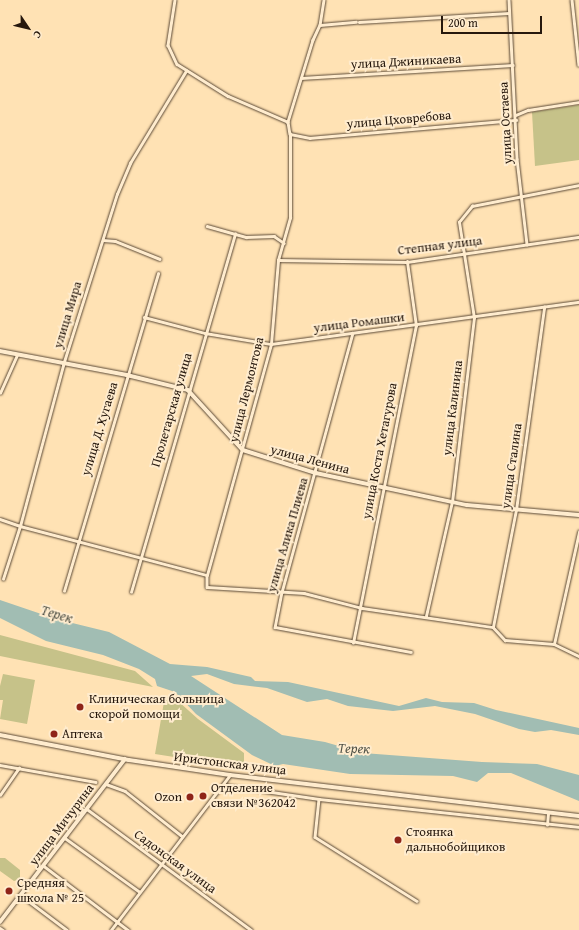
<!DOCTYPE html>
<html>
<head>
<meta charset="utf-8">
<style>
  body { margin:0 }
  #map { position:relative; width:579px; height:930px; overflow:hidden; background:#ffe2b4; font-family:"Gentium Book Plus",serif }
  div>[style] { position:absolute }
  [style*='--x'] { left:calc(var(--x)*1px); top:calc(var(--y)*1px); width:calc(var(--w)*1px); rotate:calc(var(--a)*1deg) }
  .green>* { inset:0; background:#c6c289 }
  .water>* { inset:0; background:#a1bdb3 }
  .roads { filter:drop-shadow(0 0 1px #5c4a37) drop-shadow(0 0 1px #5c4a37) }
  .minor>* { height:2.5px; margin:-1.25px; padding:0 1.25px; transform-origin:1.25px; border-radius:1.25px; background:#ffecce }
  .tertiary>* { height:3.5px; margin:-1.75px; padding:0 1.75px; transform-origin:1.75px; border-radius:1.75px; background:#ffecce }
  .secondary>* { height:4px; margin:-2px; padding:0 2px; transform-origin:2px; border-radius:2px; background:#ffecce }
  .dots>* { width:11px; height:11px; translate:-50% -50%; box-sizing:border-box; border:2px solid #ffecce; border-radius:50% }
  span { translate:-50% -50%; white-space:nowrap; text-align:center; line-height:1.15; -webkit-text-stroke:4px #ffecce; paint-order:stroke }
  .street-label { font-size:13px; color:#26180d }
  .poi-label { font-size:13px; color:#26180d }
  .left { translate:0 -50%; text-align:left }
  .right { translate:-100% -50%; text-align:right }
  .water-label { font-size:14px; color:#515247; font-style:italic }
  .north { position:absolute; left:8px; top:8px; width:40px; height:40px; -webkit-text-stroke:3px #ffecce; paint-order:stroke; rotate:125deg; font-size:11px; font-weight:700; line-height:16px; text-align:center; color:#26180d }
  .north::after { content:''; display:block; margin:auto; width:14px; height:18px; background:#26180d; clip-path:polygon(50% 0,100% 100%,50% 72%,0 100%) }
  .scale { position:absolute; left:441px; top:16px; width:101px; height:18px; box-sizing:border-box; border:2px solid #26180d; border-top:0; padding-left:5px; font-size:12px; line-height:14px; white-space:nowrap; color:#26180d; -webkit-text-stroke:3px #ffecce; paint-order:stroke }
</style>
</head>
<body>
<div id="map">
  <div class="green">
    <div style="clip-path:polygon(579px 105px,579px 160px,535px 166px,532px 112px)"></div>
    <div style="clip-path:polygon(0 635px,135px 671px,153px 687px,0 656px)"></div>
    <div style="clip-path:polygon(3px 674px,35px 680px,27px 724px,0 719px,3px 700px,0 700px,0 686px)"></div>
    <div style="clip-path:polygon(165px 696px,178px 701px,198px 719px,244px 753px,244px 768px,155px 754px)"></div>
    <div style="clip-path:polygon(0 858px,5px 858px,20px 870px,20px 879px,14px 881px,0 871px)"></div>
  </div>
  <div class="water">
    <div style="clip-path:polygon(0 600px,56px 619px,109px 632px,170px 664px,207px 667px,251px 677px,255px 681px,288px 682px,399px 706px,426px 698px,442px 702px,474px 703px,496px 710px,579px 728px,579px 735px,551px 730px,535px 732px,519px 729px,475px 714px,435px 706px,393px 711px,348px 706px,327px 699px,307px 702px,267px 688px,234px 684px,207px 674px,191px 676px,282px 735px,325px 742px,363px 753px,482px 762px,537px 764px,579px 775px,579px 801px,511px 773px,488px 773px,477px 782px,453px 776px,350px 774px,283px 764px,275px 766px,252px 755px,196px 714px,175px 692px,157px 686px,155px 679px,139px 669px,103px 655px,46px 641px,0 618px)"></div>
  </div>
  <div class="roads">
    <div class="minor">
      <div style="--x:175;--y:0;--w:46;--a:98.8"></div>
      <div style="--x:168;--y:45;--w:21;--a:65"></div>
      <div style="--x:177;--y:64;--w:60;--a:32.1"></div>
      <div style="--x:228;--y:96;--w:65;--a:23.4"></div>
      <div style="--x:324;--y:0;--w:25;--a:99"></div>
      <div style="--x:320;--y:25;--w:17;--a:115"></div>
      <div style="--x:313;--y:40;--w:86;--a:107"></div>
      <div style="--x:288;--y:122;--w:12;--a:81"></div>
      <div style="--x:290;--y:134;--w:20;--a:11"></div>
      <div style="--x:310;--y:138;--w:207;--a:-5"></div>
      <div style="--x:509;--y:0;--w:159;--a:87.1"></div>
      <div style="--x:517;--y:159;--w:86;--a:83.3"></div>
      <div style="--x:572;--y:0;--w:65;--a:83.9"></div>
      <div style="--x:359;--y:22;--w:150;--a:-3.4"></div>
      <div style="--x:320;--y:25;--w:36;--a:-5"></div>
      <div style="--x:301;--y:78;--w:212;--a:-3.5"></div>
      <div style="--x:516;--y:115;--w:13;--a:-23"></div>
      <div style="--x:528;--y:110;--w:52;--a:-8.9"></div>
      <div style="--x:207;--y:226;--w:41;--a:15.8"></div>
      <div style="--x:246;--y:237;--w:28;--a:-2"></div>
      <div style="--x:274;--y:236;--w:12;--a:35"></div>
      <div style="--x:103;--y:240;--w:12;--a:5"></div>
      <div style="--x:115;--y:241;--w:48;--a:21.8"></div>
      <div style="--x:278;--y:260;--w:129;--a:0.9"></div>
      <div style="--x:407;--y:262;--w:174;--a:-8.3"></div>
      <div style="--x:144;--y:317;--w:63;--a:14.7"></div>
      <div style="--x:205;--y:333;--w:67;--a:9.5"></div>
      <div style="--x:271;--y:344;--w:311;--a:-7.8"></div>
      <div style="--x:353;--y:333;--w:269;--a:105.3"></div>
      <div style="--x:282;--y:592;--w:36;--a:101"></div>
      <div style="--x:275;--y:627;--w:138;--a:10.4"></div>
      <div style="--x:0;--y:393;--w:42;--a:-65.9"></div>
      <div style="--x:0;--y:519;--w:21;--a:19"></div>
      <div style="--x:20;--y:526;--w:193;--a:14.7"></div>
      <div style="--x:207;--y:575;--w:12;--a:90"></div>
      <div style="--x:207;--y:587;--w:97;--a:3.5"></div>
      <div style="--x:304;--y:593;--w:60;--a:14.5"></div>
      <div style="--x:362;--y:608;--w:132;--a:8.3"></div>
      <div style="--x:493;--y:627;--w:18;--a:47"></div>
      <div style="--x:505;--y:640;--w:49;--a:4.7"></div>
      <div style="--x:554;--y:644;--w:28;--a:26"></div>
      <div style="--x:207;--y:575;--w:240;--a:-74.5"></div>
      <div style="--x:271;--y:344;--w:84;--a:-85.2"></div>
      <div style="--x:278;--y:260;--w:44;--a:-74.1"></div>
      <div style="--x:290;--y:218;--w:84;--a:-90"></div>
      <div style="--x:3;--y:579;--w:56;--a:-72.2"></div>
      <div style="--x:20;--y:526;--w:167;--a:-75"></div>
      <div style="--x:63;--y:365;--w:179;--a:-72.5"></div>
      <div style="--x:117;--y:194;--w:34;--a:-67"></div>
      <div style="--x:130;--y:163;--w:108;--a:-58.7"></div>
      <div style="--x:64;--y:591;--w:331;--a:-73.5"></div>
      <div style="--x:131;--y:592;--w:373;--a:-73.8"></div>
      <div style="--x:426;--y:616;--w:117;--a:-77.2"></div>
      <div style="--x:452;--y:502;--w:185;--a:-83.2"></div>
      <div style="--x:474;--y:318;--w:97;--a:-98.9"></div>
      <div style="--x:459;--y:222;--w:21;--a:-51"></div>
      <div style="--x:472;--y:206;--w:109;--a:-11.1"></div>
      <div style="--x:493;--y:627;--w:119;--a:-78.9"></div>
      <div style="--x:516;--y:510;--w:205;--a:-82.1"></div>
      <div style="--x:353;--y:643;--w:323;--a:-78.8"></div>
      <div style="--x:416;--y:326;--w:65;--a:-98"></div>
      <div style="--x:554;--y:644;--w:115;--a:-77.4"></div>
      <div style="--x:0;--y:765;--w:97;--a:10.1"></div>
      <div style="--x:106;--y:784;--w:20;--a:20"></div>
      <div style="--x:125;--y:791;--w:73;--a:38.3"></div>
      <div style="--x:224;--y:785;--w:96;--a:8.4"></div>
      <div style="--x:319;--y:799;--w:262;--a:6.1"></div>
      <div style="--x:0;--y:795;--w:33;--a:-55"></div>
      <div style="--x:319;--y:799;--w:38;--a:96"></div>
      <div style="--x:315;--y:837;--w:120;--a:32.1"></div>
      <div style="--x:87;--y:809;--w:204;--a:36.4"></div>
      <div style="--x:547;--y:825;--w:12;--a:-85"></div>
      <div style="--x:65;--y:838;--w:92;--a:35.8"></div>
      <div style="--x:44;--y:866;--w:106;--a:37.3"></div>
      <div style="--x:22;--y:896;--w:56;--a:37.1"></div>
      <div style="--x:0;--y:928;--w:4;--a:34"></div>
      <div style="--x:111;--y:930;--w:195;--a:-52.5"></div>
    </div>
    <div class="tertiary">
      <div style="--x:0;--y:351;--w:129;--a:10.7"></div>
      <div style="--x:127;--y:375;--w:63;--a:13.8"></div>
      <div style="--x:188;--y:390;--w:81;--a:47.5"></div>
      <div style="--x:243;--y:450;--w:77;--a:17.5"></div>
      <div style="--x:316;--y:473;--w:154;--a:12"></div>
      <div style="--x:467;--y:505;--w:112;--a:5.1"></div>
      <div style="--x:0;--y:922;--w:205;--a:-52.5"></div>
    </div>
    <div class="secondary">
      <div style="--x:0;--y:735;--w:131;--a:11"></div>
      <div style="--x:129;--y:760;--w:102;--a:8.4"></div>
      <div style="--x:230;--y:775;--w:351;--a:6.7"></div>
    </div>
  </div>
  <div class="dots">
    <div style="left:80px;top:707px;background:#8f2418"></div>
    <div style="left:54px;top:734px;background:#8f2418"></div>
    <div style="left:203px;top:796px;background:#8f2418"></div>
    <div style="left:190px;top:797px;background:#8f2418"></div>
    <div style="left:398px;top:840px;background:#8f2418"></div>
    <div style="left:9px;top:891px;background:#8f2418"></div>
  </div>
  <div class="street-label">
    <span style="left:406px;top:62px;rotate:-3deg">улица Джиникаева</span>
    <span style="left:399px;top:120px;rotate:-5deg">улица Цховребова</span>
    <span style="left:506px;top:123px;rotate:-93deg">улица Остаева</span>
    <span style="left:440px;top:246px;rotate:-7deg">Степная улица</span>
    <span style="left:68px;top:315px;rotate:-73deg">улица Мира</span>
    <span style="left:359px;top:323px;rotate:-7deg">улица Ромашки</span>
    <span style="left:247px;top:390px;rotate:-76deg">улица Лермонтова</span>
    <span style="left:453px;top:408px;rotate:-83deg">улица Калинина</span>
    <span style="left:172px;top:410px;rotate:-74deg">Пролетарская улица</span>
    <span style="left:100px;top:429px;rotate:-73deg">улица Д. Хугаева</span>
    <span style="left:380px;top:451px;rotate:-79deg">улица Коста Хетагурова</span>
    <span style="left:310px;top:460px;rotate:15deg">улица Ленина</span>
    <span style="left:512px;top:466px;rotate:-82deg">улица Сталина</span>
    <span style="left:288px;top:535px;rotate:-74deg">улица Алика Плиева</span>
    <span style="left:230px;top:764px;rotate:7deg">Иристонская улица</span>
    <span style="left:62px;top:825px;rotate:-53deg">улица Мичурина</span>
    <span style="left:175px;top:862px;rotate:36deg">Садонская улица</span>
  </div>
  <div class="poi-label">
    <span class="left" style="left:89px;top:707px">Клиническая больница<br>скорой помощи</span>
    <span class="left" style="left:62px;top:734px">Аптека</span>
    <span class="left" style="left:211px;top:796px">Отделение<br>связи №362042</span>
    <span class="right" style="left:182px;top:797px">Ozon</span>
    <span class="left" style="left:406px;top:840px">Стоянка<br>дальнобойщиков</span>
    <span class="left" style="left:17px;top:891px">Средняя<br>школа № 25</span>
  </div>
  <div class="water-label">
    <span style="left:57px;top:614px;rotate:17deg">Терек</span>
    <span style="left:354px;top:748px;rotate:2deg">Терек</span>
  </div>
  <div class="north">С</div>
  <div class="scale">200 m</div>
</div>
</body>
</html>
